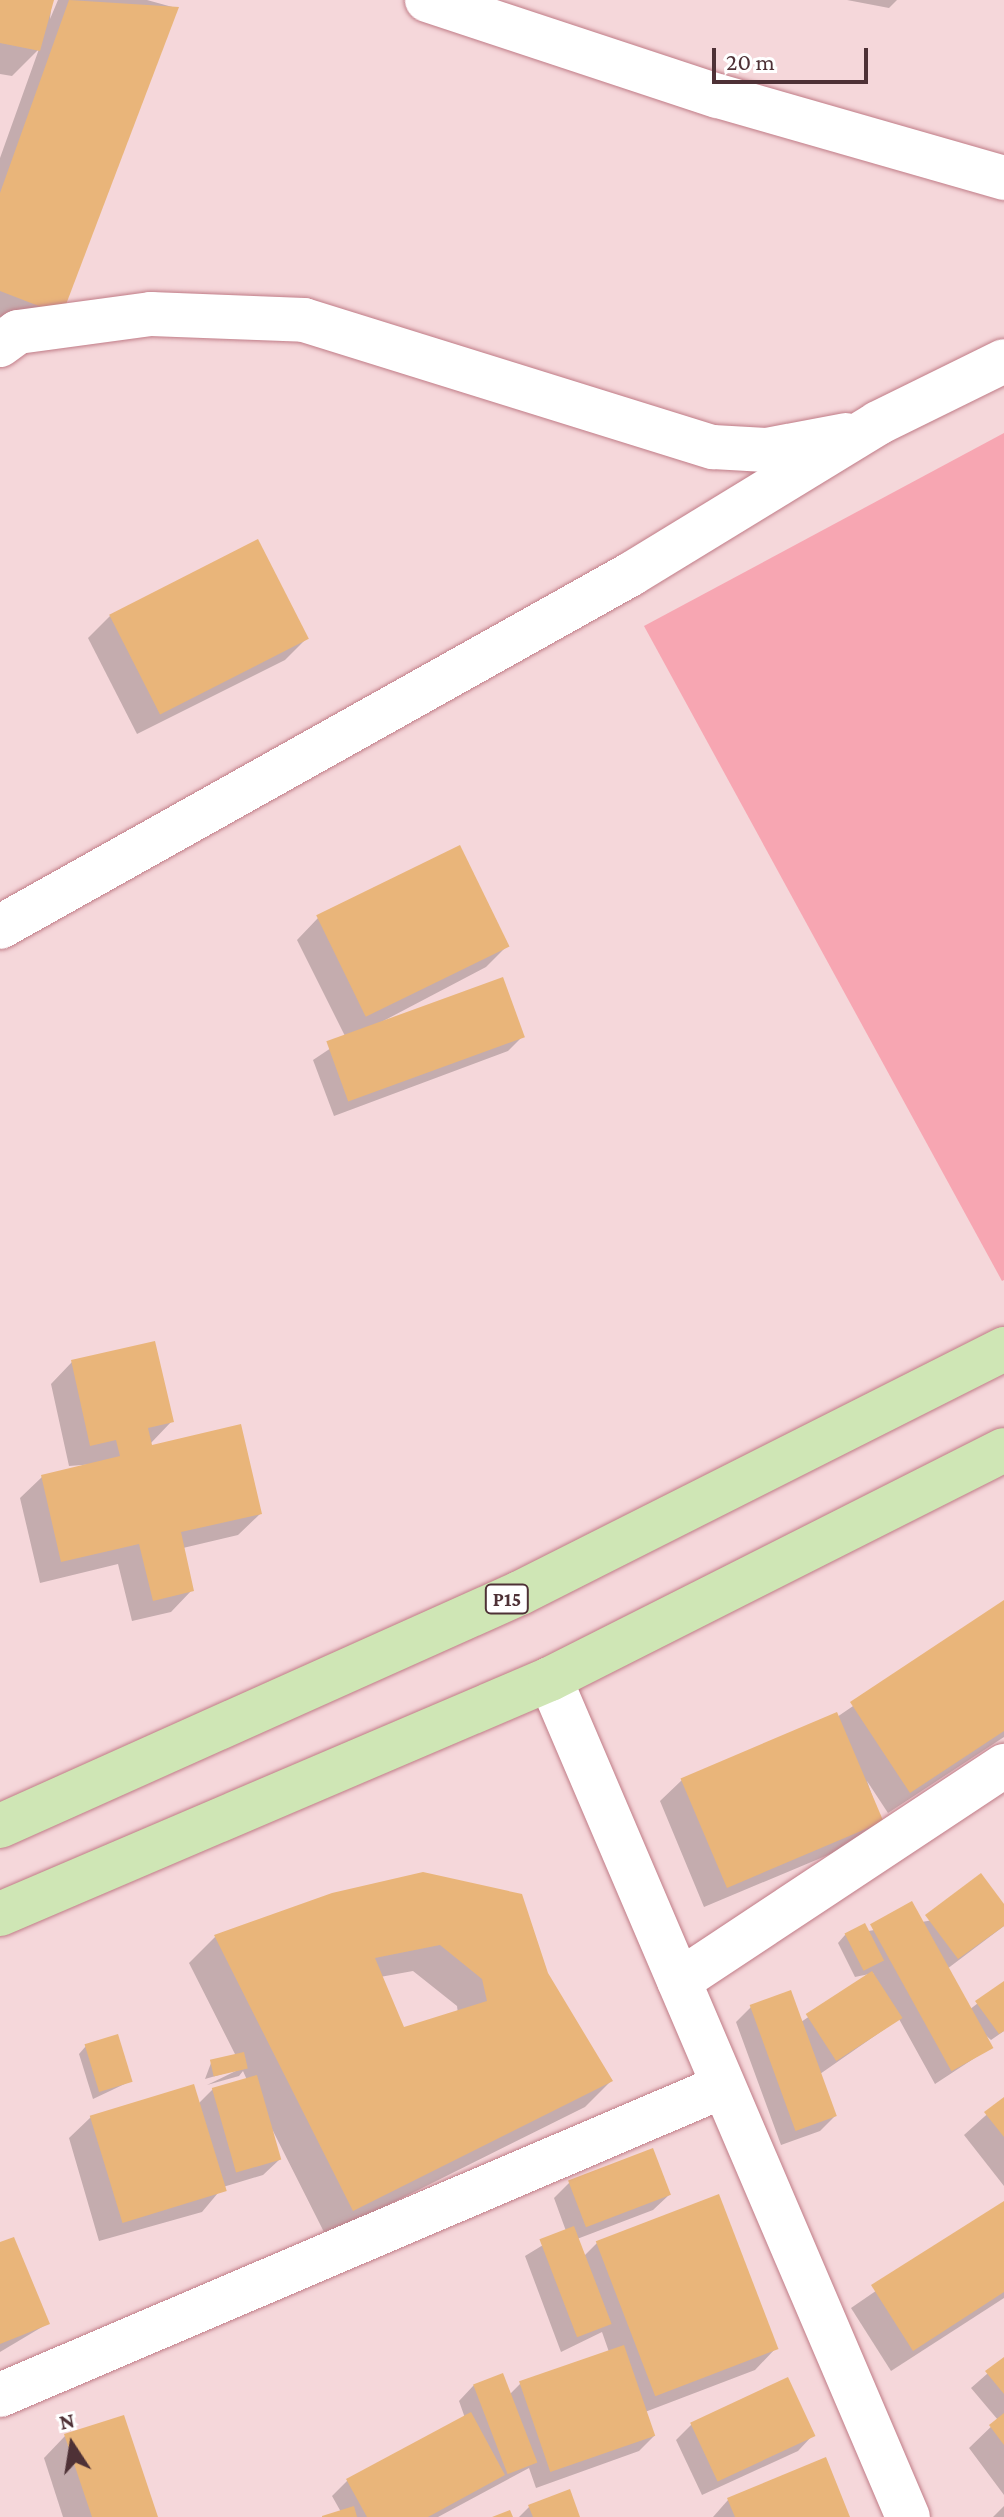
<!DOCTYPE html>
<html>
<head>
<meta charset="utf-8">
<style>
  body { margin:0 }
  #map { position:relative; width:1004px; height:2517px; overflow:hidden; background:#f5d7da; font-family:"Crimson Pro",serif }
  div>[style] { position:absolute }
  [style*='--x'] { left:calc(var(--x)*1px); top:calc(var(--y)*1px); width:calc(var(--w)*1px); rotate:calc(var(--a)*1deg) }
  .green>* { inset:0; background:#f7a6b2 }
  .shadow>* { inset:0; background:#0003 }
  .building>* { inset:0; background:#e9b57a; transform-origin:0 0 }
  .roads { filter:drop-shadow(0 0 2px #c07c87) drop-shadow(0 0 2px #c07c87) }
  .minor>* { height:44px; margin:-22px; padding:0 22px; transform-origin:22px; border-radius:22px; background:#fff }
  .tertiary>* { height:44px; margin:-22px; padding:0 22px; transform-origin:22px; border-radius:22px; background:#fff }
  .primary>* { height:44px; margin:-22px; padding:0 22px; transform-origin:22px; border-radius:22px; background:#cfe6b5 }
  span { translate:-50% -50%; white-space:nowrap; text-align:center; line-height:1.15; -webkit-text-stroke:8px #fff; paint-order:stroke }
  .shield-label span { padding:2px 6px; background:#fff; border:2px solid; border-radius:6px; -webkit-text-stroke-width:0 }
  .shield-label { font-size:20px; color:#4e3136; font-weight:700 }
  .north { position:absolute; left:32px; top:2405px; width:80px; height:80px; -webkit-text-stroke:6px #fff; paint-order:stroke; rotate:348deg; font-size:22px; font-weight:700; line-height:32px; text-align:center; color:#4e3136 }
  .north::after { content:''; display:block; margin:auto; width:28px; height:36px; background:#4e3136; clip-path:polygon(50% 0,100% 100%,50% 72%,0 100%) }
  .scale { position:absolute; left:712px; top:48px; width:156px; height:36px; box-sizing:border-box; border:4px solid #4e3136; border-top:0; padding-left:10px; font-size:24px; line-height:28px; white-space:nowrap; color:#4e3136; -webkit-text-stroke:6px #fff; paint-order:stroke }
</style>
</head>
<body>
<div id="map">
  <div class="green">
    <div style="clip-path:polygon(1004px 433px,1004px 1280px,1002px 1281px,644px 626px)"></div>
  </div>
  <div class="shadow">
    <div style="clip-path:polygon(0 0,52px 0,50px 19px,58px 0,147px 0,176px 8px,61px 314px,0 320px,0 158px,39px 49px,12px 76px,0 74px)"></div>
    <div style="clip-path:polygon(847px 0,897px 0,889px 8px)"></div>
    <div style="clip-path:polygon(110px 616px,306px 639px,285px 660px,137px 734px,88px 638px)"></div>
    <div style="clip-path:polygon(318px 918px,508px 945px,486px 967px,368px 1029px,523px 1036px,508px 1051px,334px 1116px,313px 1060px,346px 1038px,297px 940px)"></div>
    <div style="clip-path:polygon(72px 1362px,172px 1421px,150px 1444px,260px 1514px,238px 1535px,183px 1548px,192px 1590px,171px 1612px,132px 1621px,118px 1564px,40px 1583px,20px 1498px,42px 1477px,95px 1464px,69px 1466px,51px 1384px)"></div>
    <div style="clip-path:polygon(1004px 1603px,1004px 1737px,888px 1813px,867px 1781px,881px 1821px,859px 1842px,704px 1907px,660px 1801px,682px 1780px,837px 1717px)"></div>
    <div style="clip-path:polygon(evenodd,332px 1895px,546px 1973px,611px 2081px,585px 2107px,326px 2236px,272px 2129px,279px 2160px,263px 2175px,223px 2187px,202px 2212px,99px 2241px,69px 2138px,91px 2117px,198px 2104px,213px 2089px,247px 2080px,243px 2071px,239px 2076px,207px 2085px,240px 2069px,205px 2079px,211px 2063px,236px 2056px,189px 1963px,215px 1937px,332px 1895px,413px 1971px,457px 2006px,458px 2014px,402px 2029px,380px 1977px,413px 1971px)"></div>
    <div style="clip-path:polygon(1004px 1908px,1004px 1926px,947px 1969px,969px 2010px,1004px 1983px,1004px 2031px,991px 2040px,981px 2031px,990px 2048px,935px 2084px,899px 2019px,820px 2074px,835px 2116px,820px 2131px,781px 2145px,736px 2022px,751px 2007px,801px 2022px,874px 1973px,855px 1977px,838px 1943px,845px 1935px)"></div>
    <div style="clip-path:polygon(86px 2046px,131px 2081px,93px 2099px,79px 2054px)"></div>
    <div style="clip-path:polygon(1004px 2099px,1004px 2186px,964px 2135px)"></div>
    <div style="clip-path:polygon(570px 2182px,669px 2195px,653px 2210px,577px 2239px,584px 2256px,597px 2243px,776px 2348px,755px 2370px,645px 2412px,654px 2436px,639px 2451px,536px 2488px,529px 2468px,438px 2517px,326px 2517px,341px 2512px,332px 2496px,347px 2481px,465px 2418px,459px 2401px,474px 2385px,509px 2395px,520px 2384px,609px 2352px,602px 2332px,561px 2352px,525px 2256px,566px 2231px,554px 2198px)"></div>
    <div style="clip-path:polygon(1004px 2203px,1004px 2298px,891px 2371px,851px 2308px)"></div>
    <div style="clip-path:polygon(0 2244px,47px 2324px,0 2352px)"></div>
    <div style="clip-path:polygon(1004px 2359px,1004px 2495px,969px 2448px,998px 2420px,971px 2388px)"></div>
    <div style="clip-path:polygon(692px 2424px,813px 2435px,798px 2451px,702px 2495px,676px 2440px)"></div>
    <div style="clip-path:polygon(65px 2436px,156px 2517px,63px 2517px,44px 2458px)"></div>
    <div style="clip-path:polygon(728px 2500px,848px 2517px,713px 2517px)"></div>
    <div style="clip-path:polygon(1004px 2506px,1004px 2517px,993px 2517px)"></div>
    <div style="clip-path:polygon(529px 2507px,578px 2517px,519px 2517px)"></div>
  </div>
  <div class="building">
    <div style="clip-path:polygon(0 0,54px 0,40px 51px,0 43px)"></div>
    <div style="clip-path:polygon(69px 0,179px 7px,62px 315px,0 291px,0 193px)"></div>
    <div style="left:258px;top:539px;width:112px;height:167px;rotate:63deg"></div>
    <div style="left:460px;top:845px;width:113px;height:160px;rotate:64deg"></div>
    <div style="left:503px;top:977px;width:64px;height:188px;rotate:70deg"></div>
    <div style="clip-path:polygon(155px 1341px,174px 1422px,148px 1428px,152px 1445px,241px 1424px,262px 1514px,181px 1532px,194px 1591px,153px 1601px,139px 1544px,61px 1562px,41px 1475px,120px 1456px,116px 1440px,90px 1446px,71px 1360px)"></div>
    <div style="clip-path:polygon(1004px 1600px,1004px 1731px,910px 1793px,850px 1702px)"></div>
    <div style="left:837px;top:1712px;width:119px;height:170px;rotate:67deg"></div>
    <div style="clip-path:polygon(evenodd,423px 1872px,522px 1894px,548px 1973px,613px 2081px,353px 2211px,214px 1935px,332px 1893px,423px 1872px,440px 1945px,482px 1979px,487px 2001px,404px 2027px,375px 1958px,440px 1945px)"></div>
    <div style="clip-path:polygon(981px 1873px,1004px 1904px,1004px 1926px,958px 1959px,925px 1915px)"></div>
    <div style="left:912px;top:1901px;width:168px;height:48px;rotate:61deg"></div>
    <div style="left:865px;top:1923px;width:42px;height:23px;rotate:63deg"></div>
    <div style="left:872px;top:1971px;width:56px;height:79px;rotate:57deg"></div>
    <div style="clip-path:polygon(1004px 1981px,1004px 2031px,999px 2034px,975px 2001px)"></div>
    <div style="left:791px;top:1990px;width:134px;height:44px;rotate:70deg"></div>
    <div style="left:118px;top:2034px;width:50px;height:35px;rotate:73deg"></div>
    <div style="left:244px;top:2052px;width:17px;height:35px;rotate:77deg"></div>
    <div style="left:257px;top:2075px;width:88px;height:47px;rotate:74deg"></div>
    <div style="left:194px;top:2084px;width:112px;height:109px;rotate:73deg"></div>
    <div style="clip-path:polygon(1004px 2097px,1004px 2137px,984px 2112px)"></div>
    <div style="left:653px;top:2148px;width:50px;height:91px;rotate:69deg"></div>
    <div style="left:719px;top:2194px;width:166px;height:132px;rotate:69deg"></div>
    <div style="clip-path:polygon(1004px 2201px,1004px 2292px,913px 2351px,871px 2285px)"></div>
    <div style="left:574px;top:2226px;width:105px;height:37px;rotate:69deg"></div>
    <div style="clip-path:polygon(14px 2237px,50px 2324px,0 2344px,0 2242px)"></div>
    <div style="left:624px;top:2345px;width:96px;height:111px;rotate:71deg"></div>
    <div style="clip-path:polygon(1004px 2357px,1004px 2394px,985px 2371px)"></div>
    <div style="left:503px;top:2373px;width:96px;height:32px;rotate:69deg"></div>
    <div style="left:788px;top:2377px;width:65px;height:108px;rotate:65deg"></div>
    <div style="clip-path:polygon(471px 2412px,505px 2475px,428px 2517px,367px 2517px,346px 2479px)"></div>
    <div style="clip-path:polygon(1004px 2413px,1004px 2445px,989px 2425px)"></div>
    <div style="clip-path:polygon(124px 2415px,158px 2517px,92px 2517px,64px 2434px)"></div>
    <div style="clip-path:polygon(826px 2457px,850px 2517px,735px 2517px,727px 2498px)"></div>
    <div style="clip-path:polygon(570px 2489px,580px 2517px,533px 2517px,528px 2505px)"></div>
    <div style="clip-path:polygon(354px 2506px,357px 2517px,322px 2517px,322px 2516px)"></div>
    <div style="clip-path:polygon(510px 2510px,513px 2517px,492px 2517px)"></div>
  </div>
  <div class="roads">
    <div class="minor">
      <div style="--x:0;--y:345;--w:22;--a:-36"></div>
      <div style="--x:18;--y:332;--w:134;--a:-7.7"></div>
      <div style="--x:151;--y:314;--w:153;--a:2.2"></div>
      <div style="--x:304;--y:320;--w:428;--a:17.3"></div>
      <div style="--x:713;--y:447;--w:53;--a:3.2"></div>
      <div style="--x:766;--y:450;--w:81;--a:-10.6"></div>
      <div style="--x:0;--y:927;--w:723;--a:-29.22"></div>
      <div style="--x:631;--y:574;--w:289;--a:-31.4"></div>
      <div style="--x:878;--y:423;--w:140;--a:-26.2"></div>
      <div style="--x:550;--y:1679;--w:911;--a:66.87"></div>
      <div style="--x:679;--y:1981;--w:390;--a:-33.5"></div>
      <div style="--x:0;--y:2395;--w:784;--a:-23.13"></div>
    </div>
    <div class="tertiary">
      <div style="--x:427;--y:0;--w:306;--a:18.3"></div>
      <div style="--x:718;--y:96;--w:298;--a:16"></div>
    </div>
    <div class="primary">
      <div style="--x:0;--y:1826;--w:570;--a:-24.14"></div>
      <div style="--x:520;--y:1593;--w:542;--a:-26.75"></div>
      <div style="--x:0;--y:1914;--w:598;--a:-23.14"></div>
      <div style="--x:550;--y:1679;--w:508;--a:-26.77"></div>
    </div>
  </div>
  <div class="shield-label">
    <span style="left:507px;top:1599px">P15</span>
  </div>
  <div class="north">N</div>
  <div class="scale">20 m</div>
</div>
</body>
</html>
